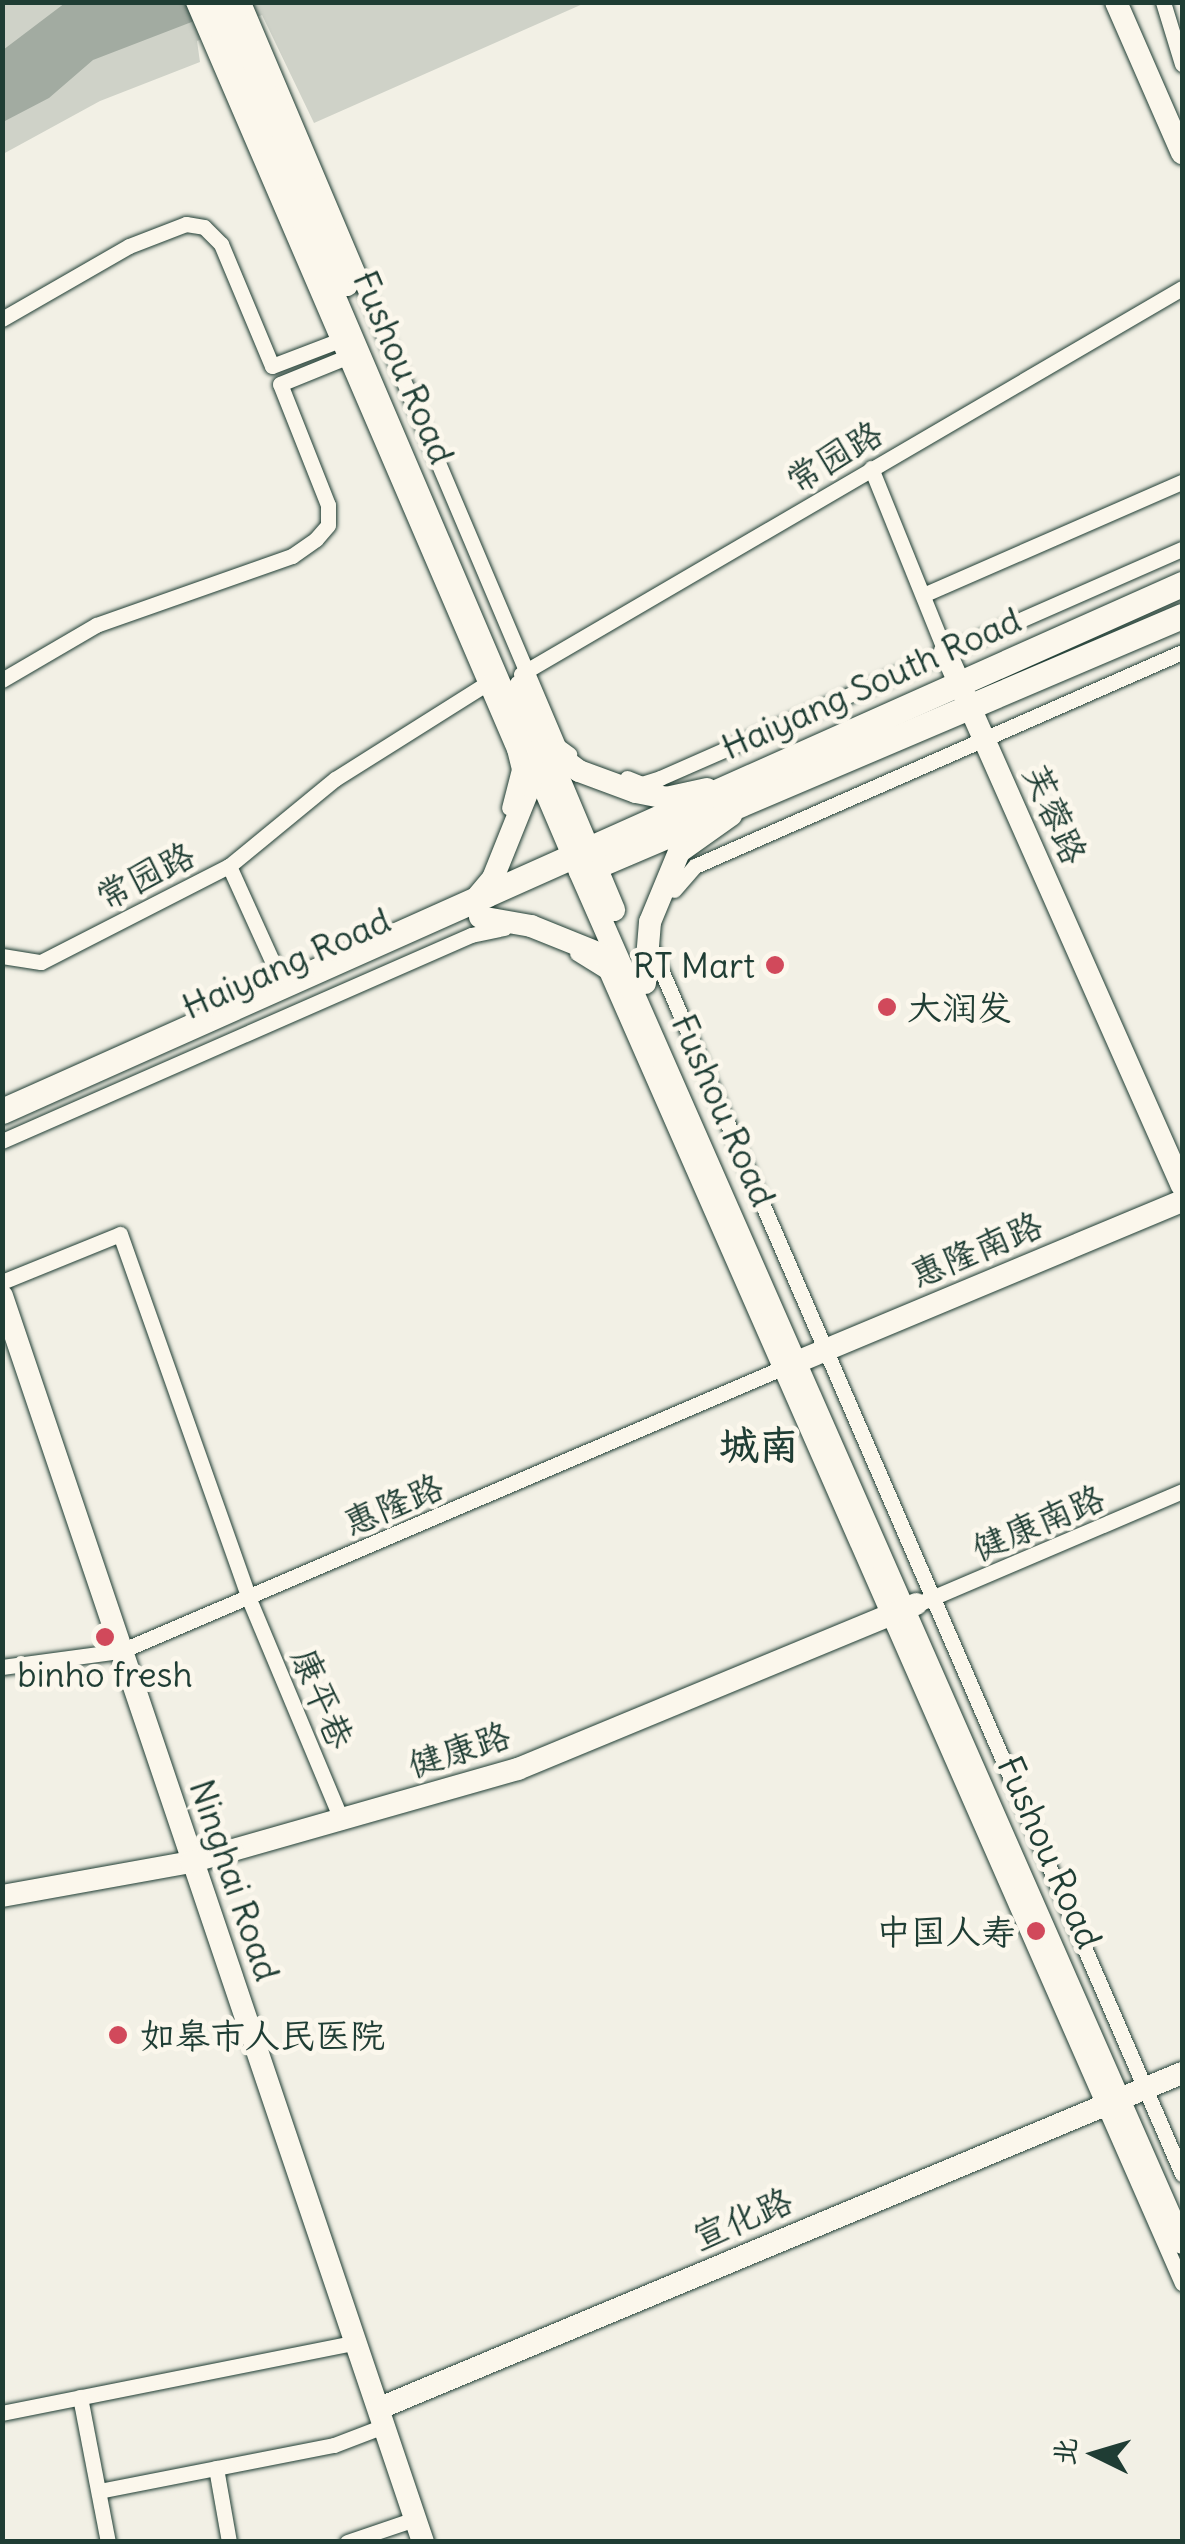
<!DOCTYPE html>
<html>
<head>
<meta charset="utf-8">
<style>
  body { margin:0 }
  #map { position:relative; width:1185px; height:2544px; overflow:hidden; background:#f2f0e5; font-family:Delius,"LXGW WenKai TC",sans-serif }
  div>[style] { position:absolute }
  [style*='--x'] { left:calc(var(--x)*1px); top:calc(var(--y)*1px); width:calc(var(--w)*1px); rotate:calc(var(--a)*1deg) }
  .green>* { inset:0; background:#cfd2c8 }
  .water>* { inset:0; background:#a2aba1 }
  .roads { filter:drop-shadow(0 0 2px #1f3d34) drop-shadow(0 0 2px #1f3d34) }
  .street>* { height:15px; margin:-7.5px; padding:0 7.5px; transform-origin:7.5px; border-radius:7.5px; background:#fbf7ec }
  .secondary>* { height:22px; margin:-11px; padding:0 11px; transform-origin:11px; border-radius:11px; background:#fbf7ec }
  .primary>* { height:25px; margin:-12.5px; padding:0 12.5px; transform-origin:12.5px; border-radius:12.5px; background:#fbf7ec }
  .dots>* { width:28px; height:28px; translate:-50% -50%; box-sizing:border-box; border:5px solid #fbf7ec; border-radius:50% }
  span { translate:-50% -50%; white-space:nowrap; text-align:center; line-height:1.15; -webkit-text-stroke:10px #fbf7ec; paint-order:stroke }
  .street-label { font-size:35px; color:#1f3d34 }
  .poi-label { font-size:35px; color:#1f3d34 }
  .right { translate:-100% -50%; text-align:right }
  .left { translate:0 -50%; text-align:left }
  .quarter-label { font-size:40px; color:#1f3d34; font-weight:700 }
  .frame { position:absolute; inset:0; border:5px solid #1f3d34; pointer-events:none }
  .north { position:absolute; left:1045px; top:2404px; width:100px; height:100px; -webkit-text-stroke:8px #fbf7ec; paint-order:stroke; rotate:275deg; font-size:28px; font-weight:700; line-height:40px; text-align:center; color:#1f3d34 }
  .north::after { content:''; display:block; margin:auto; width:35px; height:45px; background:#1f3d34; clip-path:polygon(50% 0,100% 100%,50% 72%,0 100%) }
</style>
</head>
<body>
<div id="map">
  <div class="green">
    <div style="clip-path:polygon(3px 3px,585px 3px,314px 123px,262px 15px,197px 41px,200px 62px,100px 101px,3px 154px)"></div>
  </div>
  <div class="water">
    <div style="clip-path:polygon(65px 3px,241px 3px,93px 60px,49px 98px,3px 122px,3px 50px)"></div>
  </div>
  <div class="roads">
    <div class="street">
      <div style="--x:193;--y:2;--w:813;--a:66.75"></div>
      <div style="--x:514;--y:749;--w:21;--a:76"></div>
      <div style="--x:519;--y:769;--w:40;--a:104.4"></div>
      <div style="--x:243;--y:2;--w:808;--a:67.05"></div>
      <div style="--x:558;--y:746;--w:14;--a:36"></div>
      <div style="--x:1163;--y:2;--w:65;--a:73"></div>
      <div style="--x:2;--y:319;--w:146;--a:-29.9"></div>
      <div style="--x:129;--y:246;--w:61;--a:-21.1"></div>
      <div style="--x:186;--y:224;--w:18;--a:9"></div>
      <div style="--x:204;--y:227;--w:24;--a:45"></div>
      <div style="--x:221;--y:244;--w:132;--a:67.3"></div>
      <div style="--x:272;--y:366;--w:70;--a:-21"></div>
      <div style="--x:871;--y:468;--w:197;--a:68"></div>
      <div style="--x:923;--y:595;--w:283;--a:-23.6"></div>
      <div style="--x:521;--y:674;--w:765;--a:-30.28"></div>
      <div style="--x:2;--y:680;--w:109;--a:-30.3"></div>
      <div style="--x:96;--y:625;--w:208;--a:-19.4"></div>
      <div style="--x:292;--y:556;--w:29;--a:-35"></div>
      <div style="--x:316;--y:539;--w:18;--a:-49"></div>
      <div style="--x:328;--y:525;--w:20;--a:-90"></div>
      <div style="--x:328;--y:505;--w:130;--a:-111.6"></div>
      <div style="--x:280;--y:384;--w:69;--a:-22.1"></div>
      <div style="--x:627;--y:778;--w:16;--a:22"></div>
      <div style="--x:642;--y:784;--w:19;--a:-18"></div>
      <div style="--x:660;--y:778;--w:570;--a:-23.69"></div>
      <div style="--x:229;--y:866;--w:121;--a:65.6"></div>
      <div style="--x:674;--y:890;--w:32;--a:-49"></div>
      <div style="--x:695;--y:866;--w:532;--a:-23.72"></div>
      <div style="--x:652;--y:949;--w:1335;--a:66.6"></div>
      <div style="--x:577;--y:953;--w:34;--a:32"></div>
      <div style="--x:606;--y:971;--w:1433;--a:66.3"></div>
      <div style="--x:2;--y:956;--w:39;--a:9"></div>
      <div style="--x:41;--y:962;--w:211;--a:-27.1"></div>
      <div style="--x:229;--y:866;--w:137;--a:-39.4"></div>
      <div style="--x:335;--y:779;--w:186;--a:-32.2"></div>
      <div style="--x:2;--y:1141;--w:512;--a:-23.71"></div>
      <div style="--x:471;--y:935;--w:34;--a:-12"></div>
      <div style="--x:2;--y:1282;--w:127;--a:-22.1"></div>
      <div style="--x:120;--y:1234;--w:387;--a:70.5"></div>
      <div style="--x:249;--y:1599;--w:241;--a:67.3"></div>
      <div style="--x:920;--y:1603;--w:285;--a:-23.1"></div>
      <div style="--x:2;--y:1667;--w:120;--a:-7.7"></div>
      <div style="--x:121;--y:1651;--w:727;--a:-23.18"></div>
      <div style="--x:80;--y:2397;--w:148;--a:79.1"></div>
      <div style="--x:2;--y:2413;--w:361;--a:-11.3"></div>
      <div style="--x:216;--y:2468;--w:75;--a:80"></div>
      <div style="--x:99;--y:2491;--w:239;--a:-11.1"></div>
      <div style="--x:334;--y:2445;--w:56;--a:-21"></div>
      <div style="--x:347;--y:2542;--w:72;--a:-18.7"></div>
    </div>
    <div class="secondary">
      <div style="--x:209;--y:2;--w:946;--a:66.9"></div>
      <div style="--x:580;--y:872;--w:1497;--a:66.29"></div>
      <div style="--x:228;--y:2;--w:307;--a:67.2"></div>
      <div style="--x:1116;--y:2;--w:165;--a:66.4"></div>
      <div style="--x:945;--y:651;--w:585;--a:66.11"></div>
      <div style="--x:520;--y:686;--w:243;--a:67.2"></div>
      <div style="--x:551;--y:750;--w:35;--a:37"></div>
      <div style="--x:579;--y:771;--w:61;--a:20.2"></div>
      <div style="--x:636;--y:792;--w:31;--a:11"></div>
      <div style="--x:666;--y:798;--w:42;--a:-12.4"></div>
      <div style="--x:473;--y:902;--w:31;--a:-50"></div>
      <div style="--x:493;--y:878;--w:99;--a:-68.1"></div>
      <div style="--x:530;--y:786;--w:28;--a:-86"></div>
      <div style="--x:480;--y:917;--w:52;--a:10"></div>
      <div style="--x:531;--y:926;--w:78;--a:21.9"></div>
      <div style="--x:603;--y:955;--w:26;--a:40"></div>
      <div style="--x:645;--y:983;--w:61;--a:-85.3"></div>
      <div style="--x:650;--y:922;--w:76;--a:-67.5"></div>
      <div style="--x:679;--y:852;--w:64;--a:-35.4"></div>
      <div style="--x:2;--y:1296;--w:1315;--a:71.33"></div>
      <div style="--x:797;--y:1362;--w:417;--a:-22.7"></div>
      <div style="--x:2;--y:1896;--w:192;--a:-10.2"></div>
      <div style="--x:191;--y:1862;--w:340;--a:-15.9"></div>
      <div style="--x:518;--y:1769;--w:431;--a:-22.5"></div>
      <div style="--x:380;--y:2408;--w:869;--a:-22.67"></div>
    </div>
    <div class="primary">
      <div style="--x:584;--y:871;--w:650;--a:-23.09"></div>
      <div style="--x:2;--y:1111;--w:1292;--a:-24.07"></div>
    </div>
  </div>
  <div class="dots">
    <div style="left:775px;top:965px;background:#d1495b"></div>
    <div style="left:887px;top:1007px;background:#d1495b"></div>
    <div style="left:105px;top:1637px;background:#d1495b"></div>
    <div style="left:1036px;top:1931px;background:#d1495b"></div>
    <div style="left:118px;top:2035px;background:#d1495b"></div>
  </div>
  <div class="street-label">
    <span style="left:404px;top:367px;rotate:67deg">Fushou Road</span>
    <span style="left:834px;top:456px;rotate:-31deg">常园路</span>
    <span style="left:871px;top:683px;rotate:-24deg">Haiyang South Road</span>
    <span style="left:1056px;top:814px;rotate:66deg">芙蓉路</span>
    <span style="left:145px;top:875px;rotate:-27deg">常园路</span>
    <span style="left:286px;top:963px;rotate:-24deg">Haiyang Road</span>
    <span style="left:724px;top:1110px;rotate:66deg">Fushou Road</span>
    <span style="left:976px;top:1249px;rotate:-23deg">惠隆南路</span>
    <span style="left:393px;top:1504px;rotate:-23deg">惠隆路</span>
    <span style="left:1038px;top:1522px;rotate:-23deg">健康南路</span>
    <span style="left:323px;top:1698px;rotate:67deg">康平巷</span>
    <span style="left:459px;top:1749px;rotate:-18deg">健康路</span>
    <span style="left:1050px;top:1852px;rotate:66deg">Fushou Road</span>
    <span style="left:235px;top:1880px;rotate:71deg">Ninghai Road</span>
    <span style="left:742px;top:2218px;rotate:-23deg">宣化路</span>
  </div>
  <div class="poi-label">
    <span class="right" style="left:755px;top:965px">RT Mart</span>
    <span class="left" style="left:907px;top:1007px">大润发</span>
    <span style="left:105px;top:1674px">binho fresh</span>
    <span class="right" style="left:1016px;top:1931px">中国人寿</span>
    <span class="left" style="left:140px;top:2035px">如皋市人民医院</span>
  </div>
  <div class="quarter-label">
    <span style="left:759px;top:1445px">城南</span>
  </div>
  <div class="frame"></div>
  <div class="north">北</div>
</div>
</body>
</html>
